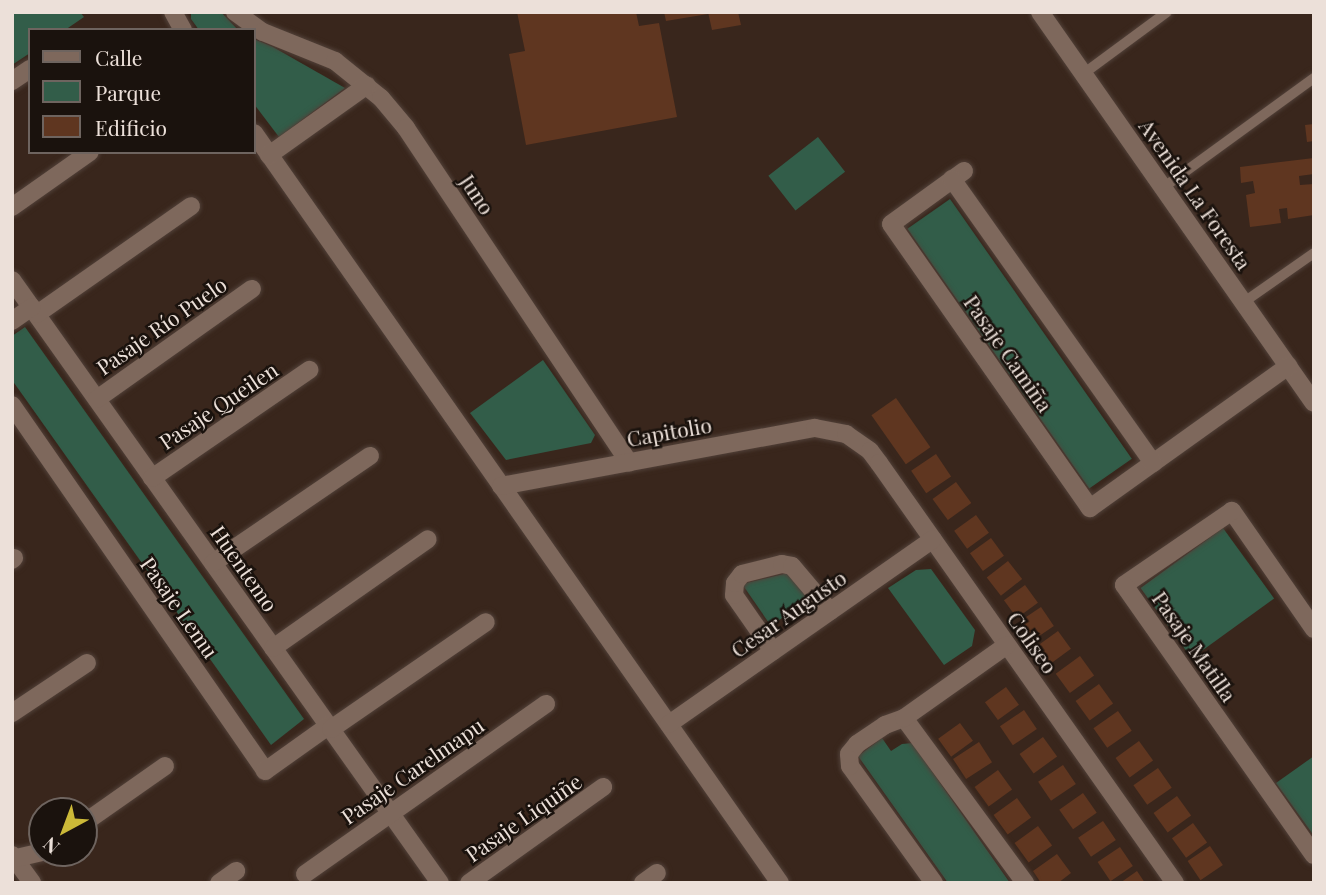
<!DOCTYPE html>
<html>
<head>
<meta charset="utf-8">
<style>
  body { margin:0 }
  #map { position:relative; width:1326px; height:895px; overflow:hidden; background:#39261c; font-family:"Playfair Display",serif }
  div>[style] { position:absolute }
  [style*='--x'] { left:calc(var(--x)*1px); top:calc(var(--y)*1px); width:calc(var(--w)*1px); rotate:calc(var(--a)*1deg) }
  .green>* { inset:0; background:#325d49; transform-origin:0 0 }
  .building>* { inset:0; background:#5f3620; transform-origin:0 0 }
  .roads { filter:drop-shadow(0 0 2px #514139) drop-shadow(0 0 2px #514139) }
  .lane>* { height:10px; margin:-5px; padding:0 5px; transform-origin:5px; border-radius:5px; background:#7e685c }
  .street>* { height:18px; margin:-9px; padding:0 9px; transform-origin:9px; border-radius:9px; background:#7e685c }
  span { translate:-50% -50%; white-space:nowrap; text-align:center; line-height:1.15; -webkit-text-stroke:5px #1a120d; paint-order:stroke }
  .street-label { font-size:21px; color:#ece0d9 }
  .frame { position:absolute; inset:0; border:14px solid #ece0d9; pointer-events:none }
  .legend { position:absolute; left:28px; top:28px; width:228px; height:126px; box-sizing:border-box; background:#1a120d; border:2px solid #6e645f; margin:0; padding:9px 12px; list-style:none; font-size:21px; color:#ece0d9 }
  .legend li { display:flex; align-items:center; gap:14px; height:35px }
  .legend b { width:35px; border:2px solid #6e645f }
  .north { position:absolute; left:28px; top:797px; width:70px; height:70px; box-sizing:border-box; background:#1a120d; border:2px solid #6e645f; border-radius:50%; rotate:221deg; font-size:19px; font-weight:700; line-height:28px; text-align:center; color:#ece0d9 }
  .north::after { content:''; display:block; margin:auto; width:24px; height:32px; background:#ccb938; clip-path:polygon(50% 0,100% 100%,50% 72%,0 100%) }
</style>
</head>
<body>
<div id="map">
  <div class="green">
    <div style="clip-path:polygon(12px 12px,80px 12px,84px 17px,65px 30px,30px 30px,30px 53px,12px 65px)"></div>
    <div style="clip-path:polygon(191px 12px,221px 12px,238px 30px,199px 30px,191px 19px)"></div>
    <div style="clip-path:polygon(254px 39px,273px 47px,345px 88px,279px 137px,254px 104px)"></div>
    <div style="left:818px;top:137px;width:44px;height:63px;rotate:52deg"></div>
    <div style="left:950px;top:199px;width:317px;height:52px;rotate:55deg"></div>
    <div style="clip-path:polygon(25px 327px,304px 719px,271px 745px,12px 380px,12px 336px)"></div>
    <div style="clip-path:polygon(543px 360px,595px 435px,591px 443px,506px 460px,470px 413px)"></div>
    <div style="left:1223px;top:528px;width:87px;height:102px;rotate:54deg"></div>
    <div style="clip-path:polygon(931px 569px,975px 630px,972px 646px,944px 665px,888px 588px,916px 570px)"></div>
    <div style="clip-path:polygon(792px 572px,810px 598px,771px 626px,742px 584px)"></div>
    <div style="clip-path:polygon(882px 738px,891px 751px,902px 744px,912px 743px,1010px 883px,948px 883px,858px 756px)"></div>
    <div style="clip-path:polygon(1314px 756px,1314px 836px,1276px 783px)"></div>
  </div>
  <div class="building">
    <div style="clip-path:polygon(517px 12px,636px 12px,639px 26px,659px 23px,677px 117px,526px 145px,509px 54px,525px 51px)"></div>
    <div style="clip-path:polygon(664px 12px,708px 12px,708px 14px,666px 21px)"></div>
    <div style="clip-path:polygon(708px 12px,738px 12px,741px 25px,712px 30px)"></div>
    <div style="clip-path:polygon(1314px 124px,1314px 141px,1307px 142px,1305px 125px)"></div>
    <div style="clip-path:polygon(1314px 158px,1314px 174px,1299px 176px,1300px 185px,1314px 184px,1314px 215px,1288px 219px,1287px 208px,1279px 209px,1281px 223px,1250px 227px,1246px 195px,1255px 193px,1253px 181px,1241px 183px,1240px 167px)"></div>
    <div style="left:896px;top:398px;width:60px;height:30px;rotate:55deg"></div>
    <div style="left:936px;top:454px;width:27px;height:30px;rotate:56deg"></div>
    <div style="left:956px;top:482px;width:26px;height:29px;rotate:54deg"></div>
    <div style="left:976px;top:515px;width:22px;height:27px;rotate:54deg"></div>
    <div style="left:991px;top:538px;width:22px;height:26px;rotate:54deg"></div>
    <div style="left:1008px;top:561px;width:23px;height:27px;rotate:52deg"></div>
    <div style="left:1025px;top:585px;width:22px;height:26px;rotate:54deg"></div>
    <div style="left:1041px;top:607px;width:23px;height:27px;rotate:56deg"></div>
    <div style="left:1058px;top:631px;width:22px;height:27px;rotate:54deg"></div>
    <div style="left:1080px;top:656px;width:24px;height:30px;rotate:54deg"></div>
    <div style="left:1099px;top:684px;width:24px;height:29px;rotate:54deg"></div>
    <div style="left:1006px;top:687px;width:22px;height:26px;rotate:54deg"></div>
    <div style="left:1024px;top:710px;width:23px;height:29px;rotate:56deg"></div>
    <div style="left:1118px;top:711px;width:24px;height:30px;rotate:55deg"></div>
    <div style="left:960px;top:723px;width:22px;height:27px;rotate:54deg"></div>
    <div style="left:1043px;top:737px;width:24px;height:29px;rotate:54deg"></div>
    <div style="left:1139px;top:741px;width:24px;height:29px;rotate:54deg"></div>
    <div style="left:979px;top:742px;width:24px;height:31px;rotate:57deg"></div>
    <div style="left:1063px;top:765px;width:23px;height:30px;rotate:56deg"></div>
    <div style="left:1158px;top:768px;width:24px;height:30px;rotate:55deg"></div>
    <div style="left:998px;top:770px;width:24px;height:29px;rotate:54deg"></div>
    <div style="left:1083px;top:793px;width:24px;height:29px;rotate:55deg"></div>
    <div style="left:1177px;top:796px;width:24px;height:29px;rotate:54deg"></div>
    <div style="left:1017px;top:798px;width:24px;height:29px;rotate:54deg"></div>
    <div style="left:1103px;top:821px;width:23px;height:30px;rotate:56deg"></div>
    <div style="left:1193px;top:823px;width:24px;height:26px;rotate:54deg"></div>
    <div style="left:1038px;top:826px;width:24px;height:29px;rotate:54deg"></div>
    <div style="left:1210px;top:846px;width:23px;height:27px;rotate:56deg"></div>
    <div style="left:1120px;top:847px;width:23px;height:27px;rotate:56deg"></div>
    <div style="clip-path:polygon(1057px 854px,1071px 873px,1058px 883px,1041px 883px,1033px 871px)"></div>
    <div style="clip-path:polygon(1137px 871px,1145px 883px,1120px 883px)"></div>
  </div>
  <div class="roads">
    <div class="lane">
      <div style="--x:1083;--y:74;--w:104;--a:-36.4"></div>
      <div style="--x:1164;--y:187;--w:185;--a:-36"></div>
      <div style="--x:1244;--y:302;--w:85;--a:-35"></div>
    </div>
    <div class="street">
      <div style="--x:173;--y:12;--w:21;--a:61"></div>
      <div style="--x:235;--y:12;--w:34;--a:36"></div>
      <div style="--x:263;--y:32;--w:78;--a:21.9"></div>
      <div style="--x:335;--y:61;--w:59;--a:38.8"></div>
      <div style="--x:381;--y:98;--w:39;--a:50"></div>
      <div style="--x:406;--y:128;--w:402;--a:56.3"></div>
      <div style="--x:1040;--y:12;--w:477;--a:55"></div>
      <div style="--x:12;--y:81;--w:22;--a:-34"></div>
      <div style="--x:254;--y:133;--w:916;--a:54.96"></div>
      <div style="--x:269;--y:155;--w:120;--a:-35.5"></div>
      <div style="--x:964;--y:171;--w:90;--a:144"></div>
      <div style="--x:891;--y:224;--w:347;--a:55"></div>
      <div style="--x:1090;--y:508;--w:244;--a:-35.6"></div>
      <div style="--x:952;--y:179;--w:348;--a:54.7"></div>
      <div style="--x:12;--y:207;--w:95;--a:-35.2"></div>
      <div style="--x:12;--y:280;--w:739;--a:54.63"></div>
      <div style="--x:37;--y:314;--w:188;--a:-35"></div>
      <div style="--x:12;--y:321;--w:24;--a:-35"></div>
      <div style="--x:97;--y:399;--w:190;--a:-35.4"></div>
      <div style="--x:12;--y:405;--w:445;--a:55.3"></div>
      <div style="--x:265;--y:771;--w:77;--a:-35.5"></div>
      <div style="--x:152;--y:478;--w:191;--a:-34.5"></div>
      <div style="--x:501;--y:486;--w:319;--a:-10.5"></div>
      <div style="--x:815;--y:428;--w:32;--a:11"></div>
      <div style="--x:846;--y:434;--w:29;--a:35"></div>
      <div style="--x:870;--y:451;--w:15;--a:53"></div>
      <div style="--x:879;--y:463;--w:514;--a:54.83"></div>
      <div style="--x:12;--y:560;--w:3;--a:-45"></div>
      <div style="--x:213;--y:563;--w:190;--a:-34.3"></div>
      <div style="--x:1314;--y:629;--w:144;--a:-124.8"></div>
      <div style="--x:1232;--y:511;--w:131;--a:145.6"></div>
      <div style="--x:1124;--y:585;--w:330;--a:54.9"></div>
      <div style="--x:273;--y:648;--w:189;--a:-35.1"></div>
      <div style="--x:773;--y:651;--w:68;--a:-124.9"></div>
      <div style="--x:734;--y:595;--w:12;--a:-85"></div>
      <div style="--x:735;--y:583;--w:11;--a:-52"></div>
      <div style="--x:742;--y:574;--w:41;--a:-14"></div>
      <div style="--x:782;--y:564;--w:10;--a:11"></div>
      <div style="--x:792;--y:566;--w:59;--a:49.8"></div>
      <div style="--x:12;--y:713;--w:90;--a:-33.7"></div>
      <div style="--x:904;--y:718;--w:205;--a:53.7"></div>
      <div style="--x:669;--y:724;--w:322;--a:-35"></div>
      <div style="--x:331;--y:729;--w:188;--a:-34.6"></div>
      <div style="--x:84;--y:823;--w:99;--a:-35.1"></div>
      <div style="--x:12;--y:855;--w:34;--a:54"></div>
      <div style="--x:12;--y:859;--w:31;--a:-13"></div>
      <div style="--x:305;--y:874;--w:295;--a:-35.2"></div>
      <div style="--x:219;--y:883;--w:21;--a:-35"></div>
      <div style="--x:469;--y:883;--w:165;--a:-35.6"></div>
      <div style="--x:643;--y:883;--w:17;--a:-36"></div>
      <div style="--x:934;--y:883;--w:144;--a:-125.7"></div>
      <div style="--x:850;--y:766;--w:12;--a:-95"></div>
      <div style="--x:849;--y:754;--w:13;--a:-51"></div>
      <div style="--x:857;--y:744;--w:34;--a:-34"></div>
      <div style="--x:885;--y:725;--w:20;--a:-20"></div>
      <div style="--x:904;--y:718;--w:126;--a:-35.3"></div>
    </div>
  </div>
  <div class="street-label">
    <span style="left:478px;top:194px;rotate:56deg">Juno</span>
    <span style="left:1196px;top:194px;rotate:55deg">Avenida La Foresta</span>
    <span style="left:161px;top:325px;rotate:-35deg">Pasaje Río Puelo</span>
    <span style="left:1009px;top:353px;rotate:55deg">Pasaje Camiña</span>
    <span style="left:218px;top:405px;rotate:-34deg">Pasaje Queilen</span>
    <span style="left:669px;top:431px;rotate:-10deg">Capitolio</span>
    <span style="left:245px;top:568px;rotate:55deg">Huentemo</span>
    <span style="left:180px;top:607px;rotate:55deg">Pasaje Lemu</span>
    <span style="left:788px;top:613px;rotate:-35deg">Cesar Augusto</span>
    <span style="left:1033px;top:642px;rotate:55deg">Coliseo</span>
    <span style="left:1195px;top:646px;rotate:55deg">Pasaje Matilla</span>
    <span style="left:412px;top:770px;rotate:-35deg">Pasaje Carelmapu</span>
    <span style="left:523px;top:817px;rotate:-35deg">Pasaje Liquiñe</span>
  </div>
  <div class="frame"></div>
  <ul class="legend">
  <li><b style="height:9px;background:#7e685c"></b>Calle</li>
  <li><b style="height:19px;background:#325d49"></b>Parque</li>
  <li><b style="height:19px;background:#5f3620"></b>Edificio</li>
  </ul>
  <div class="north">N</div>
</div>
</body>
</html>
